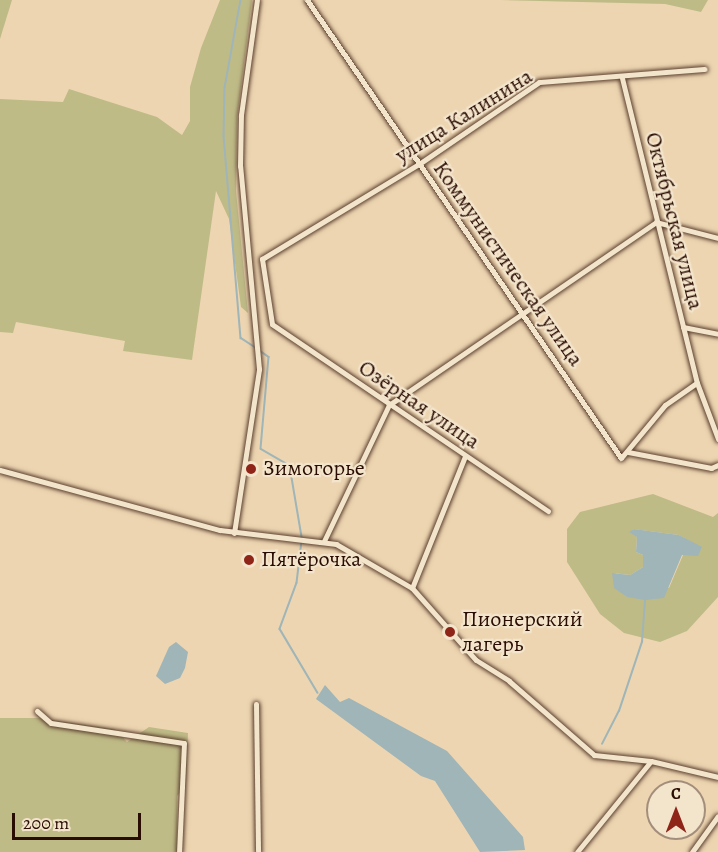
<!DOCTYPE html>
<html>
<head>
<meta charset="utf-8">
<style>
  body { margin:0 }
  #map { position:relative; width:718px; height:852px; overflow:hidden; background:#edd5b1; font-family:Alegreya,serif }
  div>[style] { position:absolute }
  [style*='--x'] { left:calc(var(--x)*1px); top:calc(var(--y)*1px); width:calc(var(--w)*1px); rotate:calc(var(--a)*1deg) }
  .green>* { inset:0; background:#bfbb87 }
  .water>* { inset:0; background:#9fb5b8 }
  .stream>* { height:1.5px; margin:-0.75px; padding:0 0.75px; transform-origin:0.75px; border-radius:0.75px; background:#9fb5b8 }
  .roads { filter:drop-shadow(0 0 2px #5b3f2e) drop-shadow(0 0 2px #5b3f2e) }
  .minor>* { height:5px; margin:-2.5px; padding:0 2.5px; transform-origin:2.5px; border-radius:2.5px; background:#f3e4cc }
  .dots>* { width:16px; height:16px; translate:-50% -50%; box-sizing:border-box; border:3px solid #f3e4cc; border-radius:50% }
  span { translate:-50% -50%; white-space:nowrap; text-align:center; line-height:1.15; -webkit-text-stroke:4.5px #f3e4cc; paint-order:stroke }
  .street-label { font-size:22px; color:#2a0d02 }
  .poi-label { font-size:22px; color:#2a0d02 }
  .left { translate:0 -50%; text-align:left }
  .north { position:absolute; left:646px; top:780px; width:60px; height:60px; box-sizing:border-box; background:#f3e4cc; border:2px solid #a38e7b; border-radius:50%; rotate:0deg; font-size:16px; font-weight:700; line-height:24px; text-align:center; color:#2a0d02 }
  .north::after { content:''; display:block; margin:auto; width:21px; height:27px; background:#8f2418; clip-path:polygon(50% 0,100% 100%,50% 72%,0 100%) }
  .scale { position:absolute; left:12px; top:813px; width:129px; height:27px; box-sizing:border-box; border:3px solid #2a0d02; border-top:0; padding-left:8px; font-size:18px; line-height:21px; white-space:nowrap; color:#2a0d02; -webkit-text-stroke:4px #f3e4cc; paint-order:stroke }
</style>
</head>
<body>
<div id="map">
  <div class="green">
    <div style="clip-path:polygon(0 0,12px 0,0 39px)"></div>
    <div style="clip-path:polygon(220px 0,252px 0,237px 118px,236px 191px,248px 313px,241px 307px,229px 219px,216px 191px,192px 360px,123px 351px,125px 341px,16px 322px,13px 333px,0 332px,0 99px,63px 102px,69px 89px,157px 117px,182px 135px,190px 121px,190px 87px,201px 48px)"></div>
    <div style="clip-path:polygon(501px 0,708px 0,701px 12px,665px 4px)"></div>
    <div style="clip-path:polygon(evenodd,653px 494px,713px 517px,718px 513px,718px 597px,687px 631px,660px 642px,624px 633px,600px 614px,567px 562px,567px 529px,580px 512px,653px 494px,633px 529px,679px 535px,689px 541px,669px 588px,613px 573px,630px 575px,643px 567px,643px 555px,636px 552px,637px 537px,633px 529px)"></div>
    <div style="clip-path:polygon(0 718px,38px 718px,115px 729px,127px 742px,149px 727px,188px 733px,186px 786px,177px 796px,177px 852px,0 852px)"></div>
  </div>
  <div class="water">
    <div style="clip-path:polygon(634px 529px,679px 535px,702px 547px,698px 556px,682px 555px,664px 598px,645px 600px,627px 597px,614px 588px,612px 573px,630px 575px,643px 567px,643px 555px,636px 552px,637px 537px,629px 532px)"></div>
    <div style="clip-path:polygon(176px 642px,188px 652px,185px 668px,180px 678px,165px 684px,156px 676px,169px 647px)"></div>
    <div style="clip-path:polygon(325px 685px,340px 702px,349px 698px,447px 751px,523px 837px,525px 850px,480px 852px,435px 781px,421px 776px,316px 699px)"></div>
  </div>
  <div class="stream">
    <div style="--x:241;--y:0;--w:89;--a:100.3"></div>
    <div style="--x:225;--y:88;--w:48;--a:91.2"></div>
    <div style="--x:224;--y:136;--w:203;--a:85.2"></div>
    <div style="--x:241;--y:338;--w:17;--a:33"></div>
    <div style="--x:259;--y:350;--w:12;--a:35"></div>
    <div style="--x:269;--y:357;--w:92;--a:95"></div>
    <div style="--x:261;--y:449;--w:34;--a:30"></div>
    <div style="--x:290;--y:466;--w:72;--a:80.4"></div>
    <div style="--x:302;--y:541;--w:42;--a:96.8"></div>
    <div style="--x:297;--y:583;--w:49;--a:110.3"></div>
    <div style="--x:280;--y:629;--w:74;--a:59.3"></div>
    <div style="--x:602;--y:744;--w:37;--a:-63"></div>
    <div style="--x:619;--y:711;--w:73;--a:-71.6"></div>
    <div style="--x:642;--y:642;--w:41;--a:-85.8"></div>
  </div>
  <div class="roads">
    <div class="minor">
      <div style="--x:307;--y:0;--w:555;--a:55.57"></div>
      <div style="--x:621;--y:458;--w:69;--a:-50.3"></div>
      <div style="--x:665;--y:405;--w:39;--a:-35"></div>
      <div style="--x:622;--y:78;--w:314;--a:76.2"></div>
      <div style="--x:697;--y:383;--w:60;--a:69.4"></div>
      <div style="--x:683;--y:327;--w:36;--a:11"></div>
      <div style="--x:628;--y:452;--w:85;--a:10.9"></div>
      <div style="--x:711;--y:468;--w:8;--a:-23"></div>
      <div style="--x:0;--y:470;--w:228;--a:15.3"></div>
      <div style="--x:220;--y:530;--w:117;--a:6.9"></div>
      <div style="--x:336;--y:544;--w:88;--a:30.1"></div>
      <div style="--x:412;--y:588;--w:96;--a:48.4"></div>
      <div style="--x:476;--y:660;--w:39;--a:32"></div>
      <div style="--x:509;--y:681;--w:113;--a:41"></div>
      <div style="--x:594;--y:755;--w:57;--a:6"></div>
      <div style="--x:651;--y:761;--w:69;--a:13.4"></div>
      <div style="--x:548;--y:511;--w:333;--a:-145.9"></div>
      <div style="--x:272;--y:324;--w:66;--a:-98.7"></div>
      <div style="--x:262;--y:259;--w:184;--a:-31.2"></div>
      <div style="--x:419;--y:164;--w:145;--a:-34.3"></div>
      <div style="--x:539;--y:82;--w:166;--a:-4.5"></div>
      <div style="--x:234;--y:533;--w:166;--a:-81.3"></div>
      <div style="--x:259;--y:369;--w:204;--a:-95.3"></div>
      <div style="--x:240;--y:166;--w:51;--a:-88.9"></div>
      <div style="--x:241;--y:115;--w:116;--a:-82.1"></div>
      <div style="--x:324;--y:541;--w:151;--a:-64.5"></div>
      <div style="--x:389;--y:405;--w:324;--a:-34.4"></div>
      <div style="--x:656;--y:222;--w:64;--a:14.5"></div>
      <div style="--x:412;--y:588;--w:142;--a:-68.1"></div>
      <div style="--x:256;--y:704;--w:148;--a:89.2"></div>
      <div style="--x:37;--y:711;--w:18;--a:41"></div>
      <div style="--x:51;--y:723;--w:134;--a:8.6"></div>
      <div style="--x:184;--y:743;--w:109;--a:92.6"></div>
      <div style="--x:577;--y:852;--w:117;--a:-50.9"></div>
      <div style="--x:692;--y:852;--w:44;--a:-54.2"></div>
    </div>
  </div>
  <div class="dots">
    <div style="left:251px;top:469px;background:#8f2418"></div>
    <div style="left:249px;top:560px;background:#8f2418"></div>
    <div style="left:450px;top:632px;background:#8f2418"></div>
  </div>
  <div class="street-label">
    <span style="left:464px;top:116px;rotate:-32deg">улица Калинина</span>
    <span style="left:674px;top:221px;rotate:76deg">Октябрьская улица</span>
    <span style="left:508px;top:264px;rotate:55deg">Коммунистическая улица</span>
    <span style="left:419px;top:405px;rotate:34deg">Озёрная улица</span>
  </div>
  <div class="poi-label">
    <span class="left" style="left:263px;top:469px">Зимогорье</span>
    <span class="left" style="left:261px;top:560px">Пятёрочка</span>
    <span class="left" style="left:462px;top:632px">Пионерский<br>лагерь</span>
  </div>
  <div class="north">С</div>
  <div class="scale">200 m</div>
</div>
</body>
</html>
